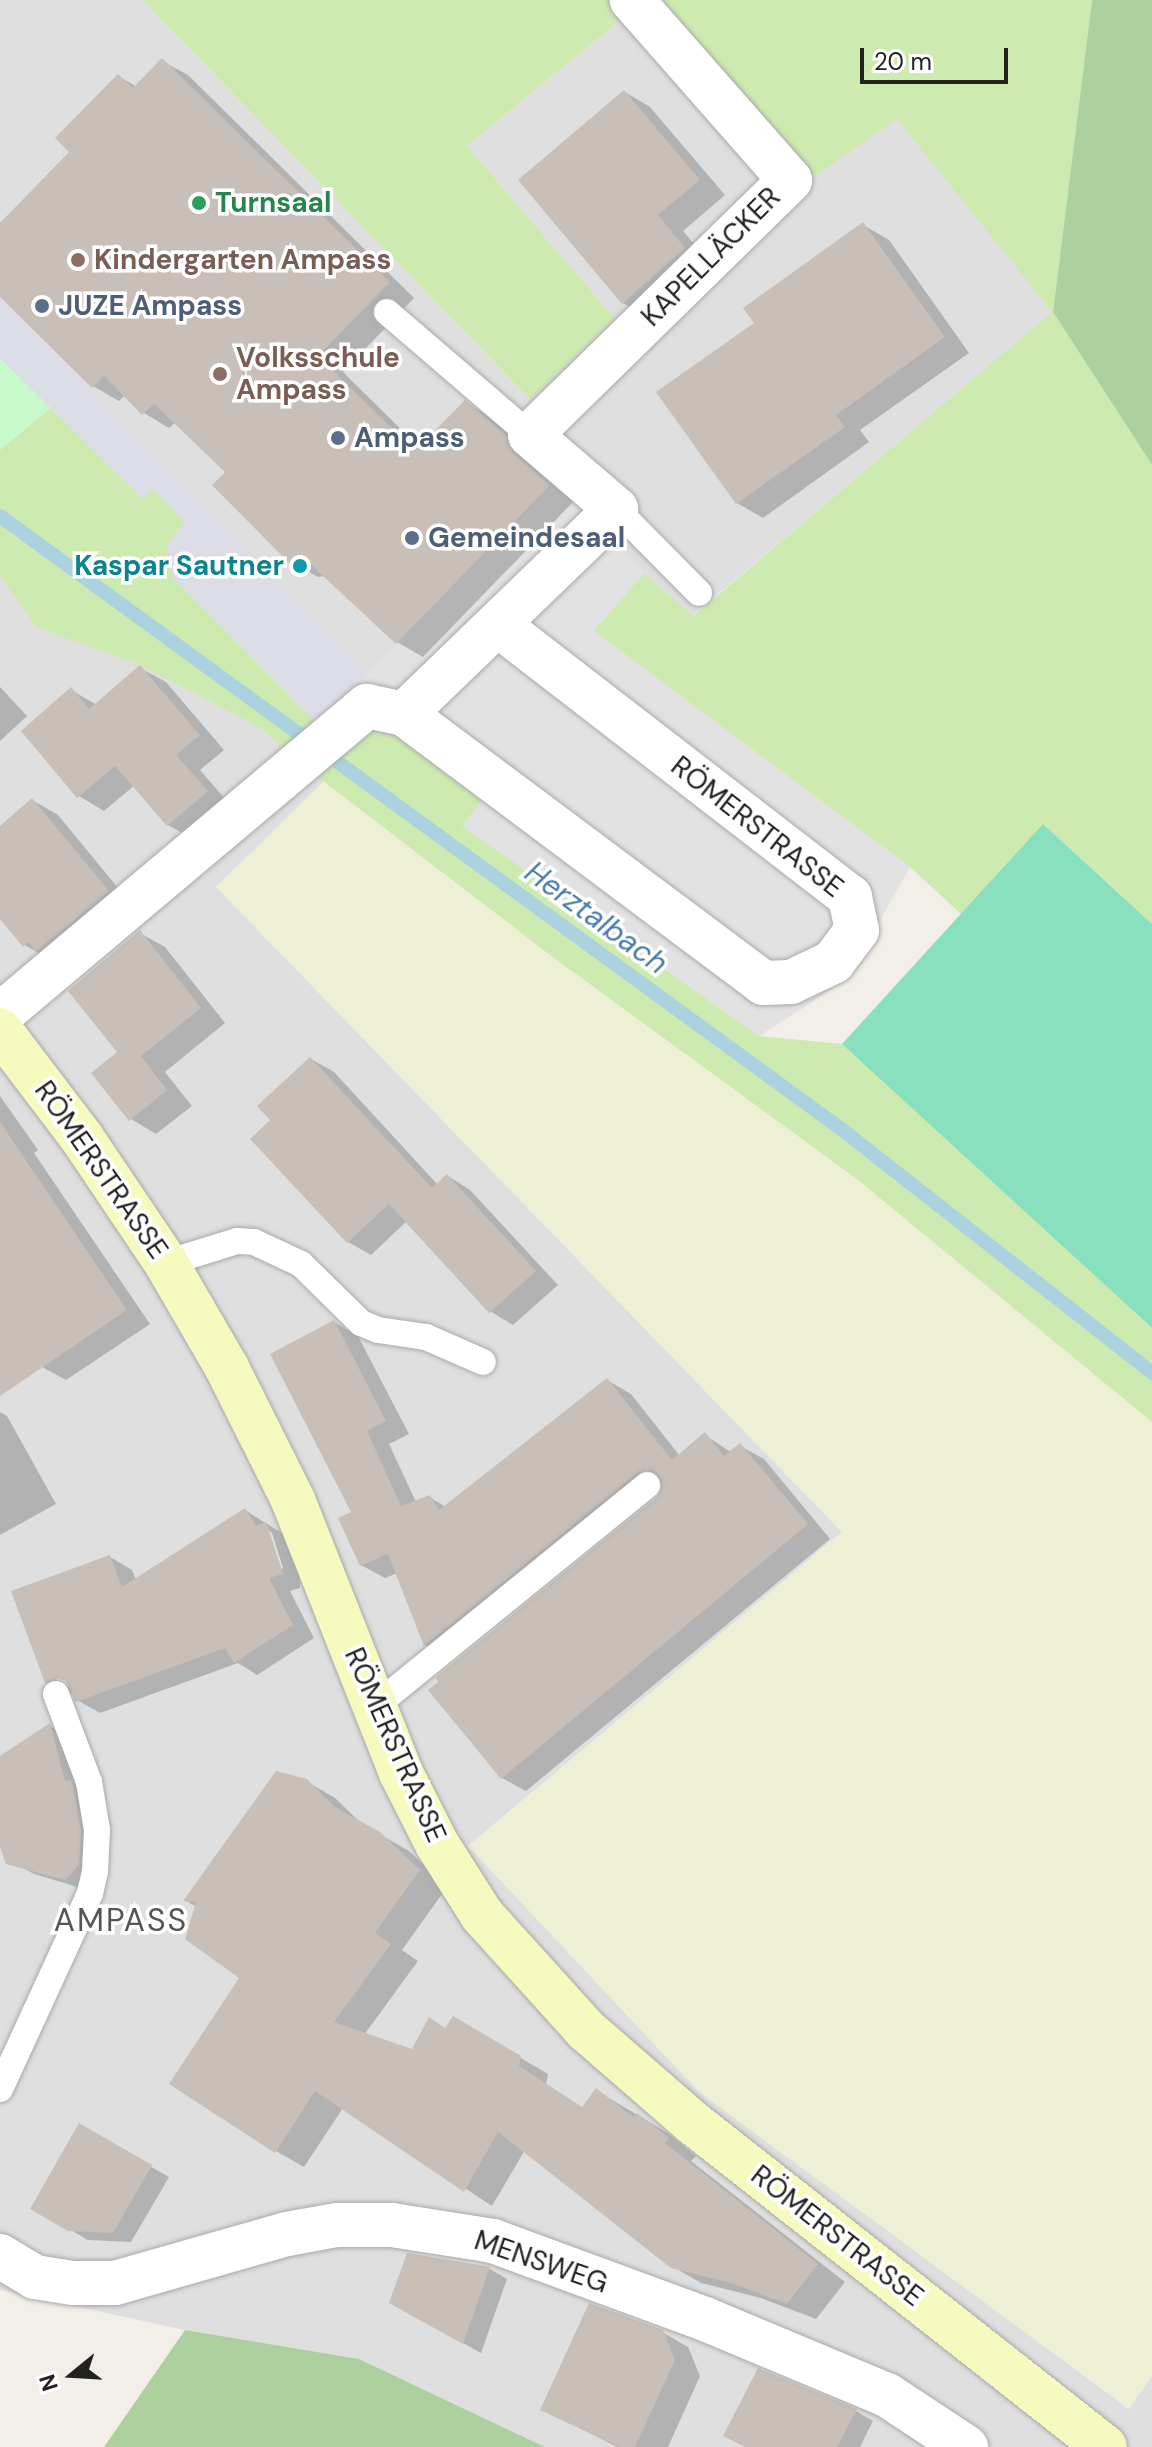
<!DOCTYPE html>
<html>
<head>
<meta charset="utf-8">
<style>
  body { margin:0 }
  #map { position:relative; width:1152px; height:2447px; overflow:hidden; background:#f2efe9; font-family:"DM Sans",sans-serif }
  div>[style] { position:absolute }
  [style*='--x'] { left:calc(var(--x)*1px); top:calc(var(--y)*1px); width:calc(var(--w)*1px); rotate:calc(var(--a)*1deg) }
  .residential>* { inset:0; background:#e0dfdf }
  .farmland>* { inset:0; background:#eef0d5 }
  .grass>* { inset:0; background:#cdebb0 }
  .forest>* { inset:0; background:#add19e }
  .park>* { inset:0; background:#c8facc }
  .pitch>* { inset:0; background:#88e0be }
  .parking>* { inset:0; background:#e2e2e2 }
  .plaza>* { inset:0; background:#dddde8 }
  .shadow>* { inset:0; background:#0003 }
  .stream>* { height:14px; margin:-7px; padding:0 7px; transform-origin:7px; border-radius:7px; background:#aad3df }
  .building>* { inset:0; background:#c7bfb8 }
  .roads { filter:drop-shadow(0 0 2px #a9a9a9) drop-shadow(0 0 2px #a9a9a9) }
  .lane>* { height:26px; margin:-13px; padding:0 13px; transform-origin:13px; border-radius:13px; background:#fff }
  .street>* { height:44px; margin:-22px; padding:0 22px; transform-origin:22px; border-radius:22px; background:#fff }
  .secondary>* { height:44px; margin:-22px; padding:0 22px; transform-origin:22px; border-radius:22px; background:#f7fabf }
  .dots>* { width:22px; height:22px; translate:-50% -50%; box-sizing:border-box; border:4px solid #fff; border-radius:50% }
  span { translate:-50% -50%; white-space:nowrap; text-align:center; line-height:1.15; -webkit-text-stroke:7px #fff; paint-order:stroke }
  .leisure-label { font-size:28px; color:#27864d; font-weight:700 }
  .left { translate:0 -50%; text-align:left }
  .street-label { font-size:28px; color:#222 }
  .education-label { font-size:28px; color:#785e54; font-weight:700 }
  .service-label { font-size:28px; color:#4e5e75; font-weight:700 }
  .culture-label { font-size:28px; color:#0d838f; font-weight:700 }
  .right { translate:-100% -50%; text-align:right }
  .water-label { font-size:30px; color:#4a7aab; font-style:italic }
  .quarter-label { font-size:32px; color:#555; letter-spacing:2px }
  .north { position:absolute; left:32px; top:2335px; width:80px; height:80px; -webkit-text-stroke:6px #fff; paint-order:stroke; rotate:252deg; font-size:22px; font-weight:700; line-height:32px; text-align:center; color:#222 }
  .north::after { content:''; display:block; margin:auto; width:28px; height:36px; background:#222; clip-path:polygon(50% 0,100% 100%,50% 72%,0 100%) }
  .scale { position:absolute; left:860px; top:48px; width:148px; height:36px; box-sizing:border-box; border:4px solid #222; border-top:0; padding-left:10px; font-size:24px; line-height:28px; white-space:nowrap; color:#222; -webkit-text-stroke:6px #fff; paint-order:stroke }
</style>
</head>
<body>
<div id="map">
  <div class="residential">
    <div style="clip-path:polygon(0 0,142px 0,530px 399px,613px 318px,467px 146px,645px 0,897px 118px,1053px 312px,692px 616px,643px 573px,593px 631px,217px 887px,842px 1532px,468px 1846px,1128px 2409px,1152px 2376px,1152px 2447px,545px 2447px,359px 2359px,185px 2330px,0 2290px)"></div>
  </div>
  <div class="farmland">
    <div style="clip-path:polygon(337px 768px,1152px 1373px,1152px 2376px,1129px 2409px,699px 2092px,468px 1846px,842px 1532px,216px 887px)"></div>
  </div>
  <div class="grass">
    <div style="clip-path:polygon(142px 0,645px 0,467px 146px,614px 318px,530px 399px)"></div>
    <div style="clip-path:polygon(661px 0,1092px 0,1053px 312px,1152px 465px,1152px 924px,1044px 825px,961px 914px,910px 867px,593px 631px,644px 573px,693px 616px,1052px 312px,897px 119px,815px 176px)"></div>
    <div style="clip-path:polygon(52px 407px,143px 499px,153px 488px,185px 522px,172px 577px,326px 732px,385px 727px,483px 801px,463px 826px,759px 1036px,843px 1044px,1152px 1328px,1152px 1422px,858px 1180px,550px 955px,323px 781px,259px 727px,140px 665px,36px 627px,0 576px,0 450px)"></div>
  </div>
  <div class="forest">
    <div style="clip-path:polygon(1092px 0,1152px 0,1152px 465px,1053px 312px)"></div>
    <div style="clip-path:polygon(185px 2330px,359px 2359px,545px 2447px,104px 2447px)"></div>
  </div>
  <div class="park">
    <div style="clip-path:polygon(0 358px,52px 407px,0 450px)"></div>
  </div>
  <div class="pitch">
    <div style="clip-path:polygon(1043px 824px,1152px 924px,1152px 1328px,842px 1044px)"></div>
  </div>
  <div class="parking">
    <div style="clip-path:polygon(557px 478px,644px 573px,594px 631px,910px 867px,878px 924px,831px 990px,759px 1036px,462px 826px,482px 800px,346px 697px)"></div>
  </div>
  <div class="plaza">
    <div style="clip-path:polygon(0 298px,368px 673px,326px 732px,172px 577px,167px 546px,185px 521px,153px 489px,143px 499px,0 358px)"></div>
  </div>
  <div class="shadow">
    <div style="clip-path:polygon(162px 61px,188px 75px,414px 298px,343px 372px,420px 448px,465px 402px,491px 417px,531px 452px,574px 501px,423px 657px,397px 642px,326px 576px,318px 577px,291px 562px,228px 472px,176px 422px,169px 428px,144px 413px,125px 395px,119px 401px,93px 386px,0 294px,0 226px,72px 152px,118px 76px,137px 87px)"></div>
    <div style="clip-path:polygon(625px 92px,650px 107px,725px 195px,683px 231px,710px 263px,649px 318px,623px 303px,521px 180px)"></div>
    <div style="clip-path:polygon(863px 225px,889px 240px,969px 353px,860px 430px,869px 442px,763px 518px,737px 503px,757px 323px)"></div>
    <div style="clip-path:polygon(140px 668px,166px 682px,224px 750px,200px 770px,232px 807px,194px 839px,168px 825px,135px 785px,104px 811px,79px 796px,71px 690px,97px 705px)"></div>
    <div style="clip-path:polygon(0 687px,27px 716px,0 741px)"></div>
    <div style="clip-path:polygon(32px 800px,58px 815px,133px 906px,50px 960px,25px 945px,0 916px,0 829px)"></div>
    <div style="clip-path:polygon(140px 933px,165px 947px,225px 1023px,165px 1072px,192px 1106px,156px 1134px,131px 1119px,120px 1053px)"></div>
    <div style="clip-path:polygon(311px 1059px,334px 1072px,438px 1185px,448px 1176px,470px 1190px,558px 1285px,513px 1325px,490px 1311px,407px 1221px,371px 1255px,348px 1242px,273px 1121px)"></div>
    <div style="clip-path:polygon(0 1096px,38px 1150px,34px 1153px,150px 1324px,66px 1380px,42px 1367px,0 1329px)"></div>
    <div style="clip-path:polygon(334px 1322px,358px 1336px,409px 1434px,389px 1444px,416px 1502px,429px 1497px,446px 1507px,607px 1380px,631px 1394px,680px 1456px,705px 1435px,732px 1453px,740px 1446px,764px 1459px,830px 1539px,526px 1791px,502px 1778px,659px 1499px,664px 1483px,448px 1658px,425px 1645px,398px 1573px,385px 1578px,361px 1565px)"></div>
    <div style="clip-path:polygon(0 1412px,7px 1416px,56px 1504px,0 1535px)"></div>
    <div style="clip-path:polygon(evenodd,245px 1510px,288px 1537px,300px 1573px,300px 1588px,290px 1591px,314px 1638px,257px 1675px,238px 1663px,100px 1713px,77px 1700px,74px 1693px,69px 1694px,46px 1682px,110px 1557px,132px 1570px,136px 1580px,245px 1510px,265px 1527px,272px 1533px,283px 1568px,279px 1570px,265px 1527px,245px 1510px,55px 1674px,69px 1682px,69px 1687px,53px 1678px,55px 1674px)"></div>
    <div style="clip-path:polygon(50px 1726px,67px 1736px,89px 1793px,84px 1889px,34px 1874px,16px 1864px,0 1819px,0 1759px)"></div>
    <div style="clip-path:polygon(306px 1781px,335px 1798px,362px 1824px,409px 1851px,447px 1887px,402px 1950px,418px 1961px,364px 2035px,413px 2052px,446px 2029px,454px 2019px,548px 2074px,546px 2084px,583px 2108px,597px 2091px,666px 2132px,696px 2156px,691px 2161px,845px 2282px,816px 2319px,761px 2298px,701px 2283px,672px 2266px,525px 2150px,492px 2206px,343px 2108px,304px 2167px,276px 2151px,241px 1977px,197px 1907px,186px 1901px)"></div>
    <div style="clip-path:polygon(80px 2126px,169px 2177px,131px 2242px,88px 2240px,33px 2208px)"></div>
    <div style="clip-path:polygon(408px 2255px,490px 2269px,507px 2279px,481px 2353px,391px 2303px)"></div>
    <div style="clip-path:polygon(662px 2332px,688px 2347px,700px 2376px,668px 2447px,617px 2447px,542px 2409px)"></div>
    <div style="clip-path:polygon(856px 2411px,873px 2421px,860px 2447px,747px 2447px)"></div>
  </div>
  <div class="stream">
    <div style="--x:0;--y:516;--w:1039;--a:36.08"></div>
    <div style="--x:840;--y:1128;--w:397;--a:38.1"></div>
  </div>
  <div class="building">
    <div style="clip-path:polygon(162px 58px,390px 282px,318px 356px,415px 451px,465px 400px,506px 435px,513px 453px,550px 485px,396px 644px,307px 561px,296px 570px,212px 485px,225px 472px,154px 404px,142px 415px,104px 376px,92px 388px,0 297px,0 223px,69px 152px,55px 138px,118px 74px,133px 88px)"></div>
    <div style="clip-path:polygon(624px 90px,700px 180px,658px 215px,685px 248px,622px 304px,518px 180px)"></div>
    <div style="clip-path:polygon(863px 222px,945px 337px,836px 415px,845px 427px,736px 504px,656px 392px,754px 323px,743px 308px)"></div>
    <div style="clip-path:polygon(140px 665px,200px 735px,176px 755px,208px 791px,167px 826px,115px 766px,77px 798px,21px 731px,71px 687px,89px 709px)"></div>
    <div style="clip-path:polygon(32px 798px,109px 891px,36px 952px,29px 942px,23px 947px,0 919px,0 826px)"></div>
    <div style="clip-path:polygon(140px 930px,201px 1008px,141px 1056px,167px 1090px,129px 1121px,91px 1073px,117px 1052px,68px 991px)"></div>
    <div style="clip-path:polygon(310px 1057px,432px 1188px,447px 1174px,536px 1271px,489px 1313px,389px 1204px,347px 1243px,250px 1139px,270px 1120px,257px 1106px)"></div>
    <div style="clip-path:polygon(0 1122px,127px 1310px,0 1396px)"></div>
    <div style="clip-path:polygon(334px 1320px,386px 1421px,367px 1431px,401px 1506px,430px 1495px,439px 1510px,607px 1378px,672px 1460px,705px 1432px,724px 1456px,740px 1443px,808px 1524px,501px 1779px,428px 1690px,438px 1682px,436px 1677px,657px 1497px,663px 1482px,652px 1470px,637px 1473px,424px 1646px,388px 1554px,360px 1566px,338px 1518px,351px 1512px,270px 1354px)"></div>
    <div style="clip-path:polygon(245px 1508px,256px 1526px,266px 1522px,283px 1574px,269px 1578px,293px 1625px,234px 1663px,225px 1648px,76px 1702px,66px 1681px,58px 1678px,45px 1683px,11px 1591px,110px 1555px,122px 1587px)"></div>
    <div style="clip-path:polygon(50px 1723px,65px 1781px,71px 1780px,73px 1786px,81px 1831px,79px 1865px,65px 1880px,6px 1864px,0 1847px,0 1756px)"></div>
    <div style="clip-path:polygon(276px 1771px,307px 1779px,335px 1807px,380px 1832px,420px 1870px,375px 1933px,391px 1944px,334px 2022px,412px 2049px,429px 2017px,445px 2028px,453px 2016px,521px 2056px,519px 2066px,582px 2107px,596px 2088px,633px 2117px,637px 2113px,669px 2138px,665px 2143px,818px 2264px,787px 2304px,731px 2283px,671px 2268px,498px 2132px,464px 2192px,315px 2091px,275px 2153px,169px 2084px,239px 1978px,185px 1939px,196px 1902px,183px 1901px)"></div>
    <div style="clip-path:polygon(79px 2123px,152px 2165px,113px 2233px,68px 2231px,30px 2209px)"></div>
    <div style="clip-path:polygon(407px 2253px,490px 2267px,463px 2344px,389px 2303px)"></div>
    <div style="clip-path:polygon(589px 2303px,663px 2330px,675px 2360px,635px 2447px,619px 2447px,540px 2410px)"></div>
    <div style="clip-path:polygon(758px 2368px,857px 2409px,837px 2447px,745px 2447px,723px 2436px)"></div>
  </div>
  <div class="roads">
    <div class="lane">
      <div style="--x:387;--y:312;--w:189;--a:40.7"></div>
      <div style="--x:616;--y:509;--w:118;--a:45.3"></div>
      <div style="--x:166;--y:1263;--w:74;--a:-17.2"></div>
      <div style="--x:237;--y:1241;--w:17;--a:3"></div>
      <div style="--x:254;--y:1242;--w:52;--a:25.1"></div>
      <div style="--x:301;--y:1264;--w:84;--a:44.5"></div>
      <div style="--x:361;--y:1323;--w:18;--a:22"></div>
      <div style="--x:378;--y:1330;--w:49;--a:8.3"></div>
      <div style="--x:426;--y:1337;--w:62;--a:23.7"></div>
      <div style="--x:374;--y:1707;--w:352;--a:-39.1"></div>
      <div style="--x:0;--y:2089;--w:216;--a:-65.3"></div>
      <div style="--x:90;--y:1893;--w:22;--a:-77"></div>
      <div style="--x:95;--y:1872;--w:42;--a:-87.3"></div>
      <div style="--x:97;--y:1830;--w:49;--a:-99.5"></div>
      <div style="--x:89;--y:1782;--w:94;--a:-110.6"></div>
    </div>
    <div class="street">
      <div style="--x:404;--y:714;--w:295;--a:-44"></div>
      <div style="--x:616;--y:509;--w:113;--a:-139.3"></div>
      <div style="--x:530;--y:435;--w:364;--a:-44.4"></div>
      <div style="--x:790;--y:180;--w:240;--a:-131.3"></div>
      <div style="--x:0;--y:1015;--w:480;--a:-40.1"></div>
      <div style="--x:367;--y:706;--w:38;--a:12"></div>
      <div style="--x:404;--y:714;--w:449;--a:36.8"></div>
      <div style="--x:763;--y:983;--w:28;--a:-2"></div>
      <div style="--x:791;--y:982;--w:47;--a:-25.5"></div>
      <div style="--x:833;--y:962;--w:40;--a:-53"></div>
      <div style="--x:857;--y:930;--w:34;--a:-102"></div>
      <div style="--x:850;--y:897;--w:445;--a:-142.3"></div>
      <div style="--x:0;--y:2256;--w:41;--a:31"></div>
      <div style="--x:35;--y:2277;--w:38;--a:9"></div>
      <div style="--x:73;--y:2283;--w:42;--a:0"></div>
      <div style="--x:115;--y:2283;--w:179;--a:-15.9"></div>
      <div style="--x:287;--y:2234;--w:51;--a:-10.2"></div>
      <div style="--x:337;--y:2225;--w:55;--a:0"></div>
      <div style="--x:392;--y:2225;--w:102;--a:9"></div>
      <div style="--x:493;--y:2241;--w:226;--a:20.2"></div>
      <div style="--x:705;--y:2319;--w:197;--a:22.7"></div>
      <div style="--x:887;--y:2395;--w:95;--a:33.4"></div>
    </div>
    <div class="secondary">
      <div style="--x:0;--y:1030;--w:136;--a:52.8"></div>
      <div style="--x:82;--y:1138;--w:151;--a:56.1"></div>
      <div style="--x:166;--y:1263;--w:121;--a:59.8"></div>
      <div style="--x:227;--y:1368;--w:148;--a:63.4"></div>
      <div style="--x:293;--y:1500;--w:294;--a:68.4"></div>
      <div style="--x:401;--y:1773;--w:80;--a:63.1"></div>
      <div style="--x:437;--y:1844;--w:84;--a:57.6"></div>
      <div style="--x:482;--y:1915;--w:155;--a:47.9"></div>
      <div style="--x:586;--y:2030;--w:142;--a:41"></div>
      <div style="--x:693;--y:2123;--w:524;--a:38.18"></div>
    </div>
  </div>
  <div class="dots">
    <div style="left:199px;top:203px;background:#2e9e5b"></div>
    <div style="left:78px;top:260px;background:#8d6e63"></div>
    <div style="left:42px;top:306px;background:#5c6f8a"></div>
    <div style="left:220px;top:374px;background:#8d6e63"></div>
    <div style="left:338px;top:438px;background:#5c6f8a"></div>
    <div style="left:412px;top:538px;background:#5c6f8a"></div>
    <div style="left:300px;top:566px;background:#0f9aa8"></div>
  </div>
  <div class="leisure-label">
    <span class="left" style="left:215px;top:203px">Turnsaal</span>
  </div>
  <div class="street-label">
    <span style="left:711px;top:257px;rotate:-45deg">KAPELLÄCKER</span>
    <span style="left:757px;top:827px;rotate:38deg">RÖMERSTRASSE</span>
    <span style="left:101px;top:1170px;rotate:55deg">RÖMERSTRASSE</span>
    <span style="left:395px;top:1745px;rotate:66deg">RÖMERSTRASSE</span>
    <span style="left:837px;top:2236px;rotate:38deg">RÖMERSTRASSE</span>
    <span style="left:541px;top:2262px;rotate:19deg">MENSWEG</span>
  </div>
  <div class="education-label">
    <span class="left" style="left:94px;top:260px">Kindergarten Ampass</span>
    <span class="left" style="left:236px;top:374px">Volksschule<br>Ampass</span>
  </div>
  <div class="service-label">
    <span class="left" style="left:58px;top:306px">JUZE Ampass</span>
    <span class="left" style="left:354px;top:438px">Ampass</span>
    <span class="left" style="left:428px;top:538px">Gemeindesaal</span>
  </div>
  <div class="culture-label">
    <span class="right" style="left:284px;top:566px">Kaspar Sautner</span>
  </div>
  <div class="water-label">
    <span style="left:596px;top:918px;rotate:36deg">Herztalbach</span>
  </div>
  <div class="quarter-label">
    <span style="left:121px;top:1920px">AMPASS</span>
  </div>
  <div class="north">N</div>
  <div class="scale">20 m</div>
</div>
</body>
</html>
